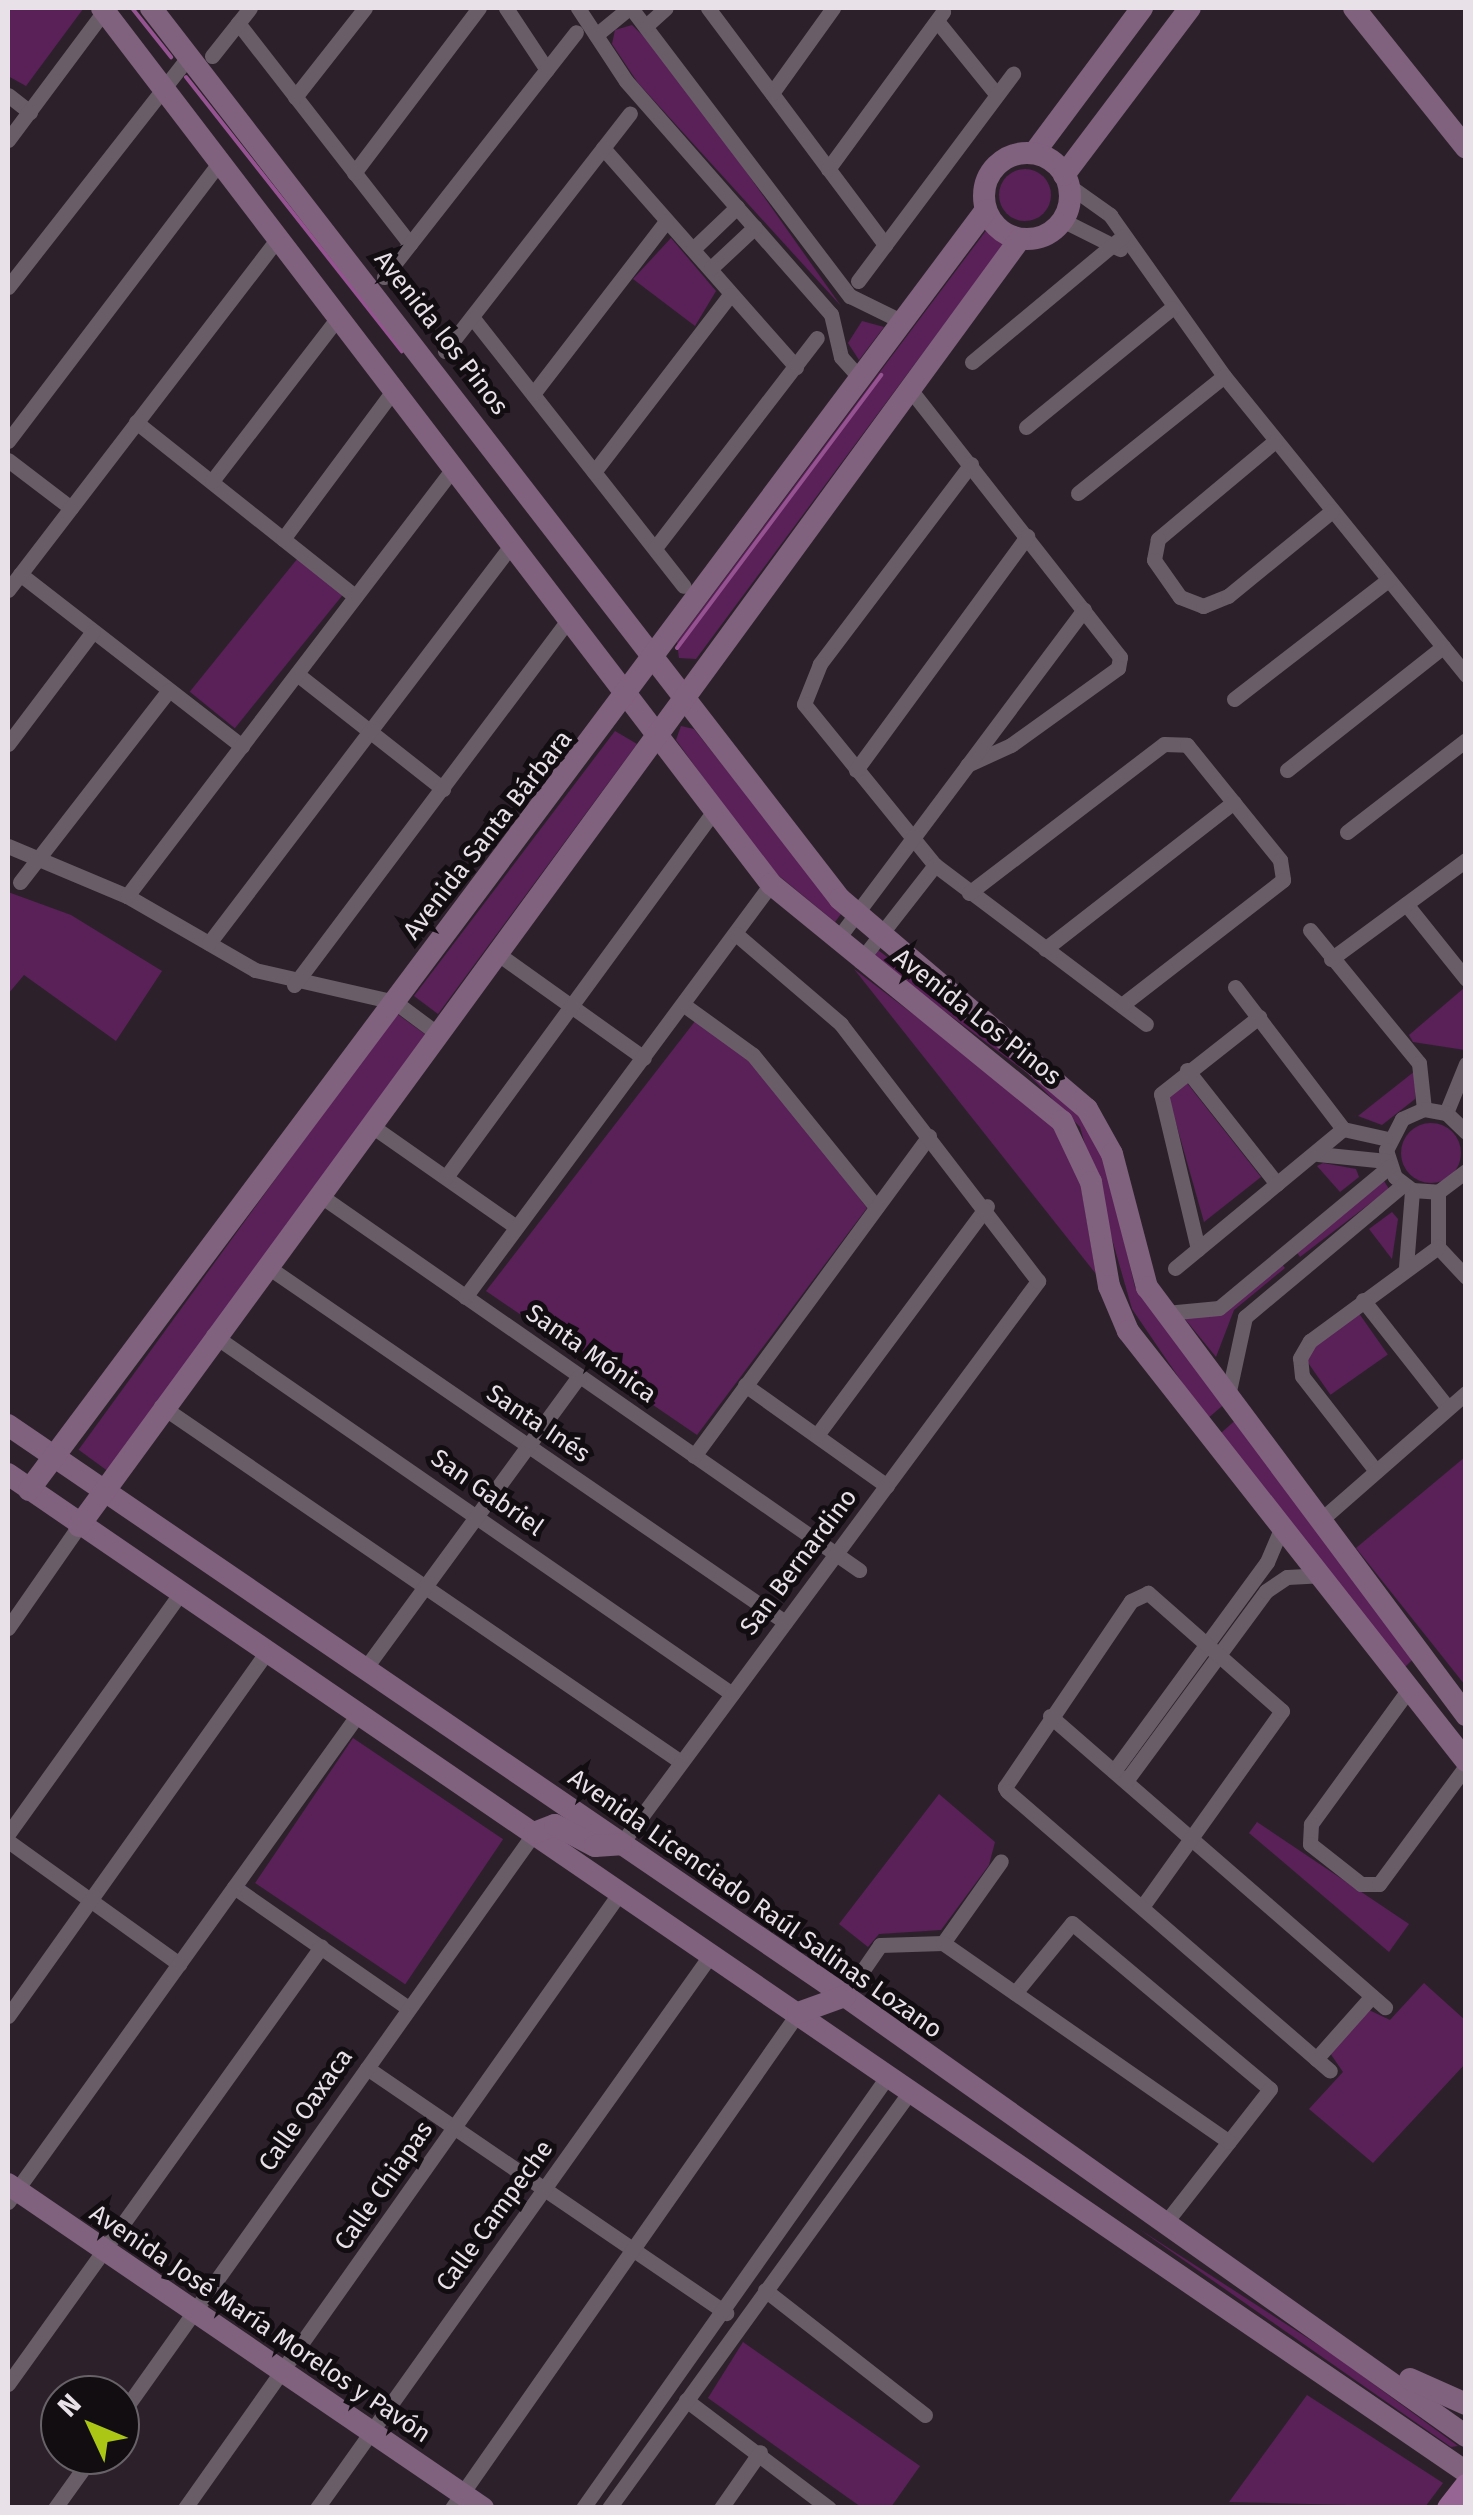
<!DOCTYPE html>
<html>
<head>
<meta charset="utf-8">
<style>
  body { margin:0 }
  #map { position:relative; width:1473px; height:2515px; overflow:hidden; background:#2c212b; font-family:"Fira Sans",sans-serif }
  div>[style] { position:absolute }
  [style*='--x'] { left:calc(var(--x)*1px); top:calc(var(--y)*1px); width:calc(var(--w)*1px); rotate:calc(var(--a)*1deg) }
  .green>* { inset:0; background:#5a2058; transform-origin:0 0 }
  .round { border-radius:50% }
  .stream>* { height:4px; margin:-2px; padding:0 2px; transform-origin:2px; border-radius:2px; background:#965392 }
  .street>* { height:15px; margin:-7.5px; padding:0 7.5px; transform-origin:7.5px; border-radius:7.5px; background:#695d68 }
  .secondary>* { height:22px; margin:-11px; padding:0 11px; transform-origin:11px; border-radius:11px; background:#80617e }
  .secondary>.ring { margin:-11px; padding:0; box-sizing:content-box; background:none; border:22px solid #80617e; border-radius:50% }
  .primary>* { height:25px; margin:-12.5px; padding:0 12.5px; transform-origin:12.5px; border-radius:12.5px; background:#976594 }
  span { translate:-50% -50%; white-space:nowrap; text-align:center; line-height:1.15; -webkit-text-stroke:10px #110d11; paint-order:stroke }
  .street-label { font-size:25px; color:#e8e1e7 }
  .frame { position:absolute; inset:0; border:10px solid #e8e1e7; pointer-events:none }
  .north { position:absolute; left:40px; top:2375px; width:100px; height:100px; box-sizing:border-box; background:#110d11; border:2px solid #676267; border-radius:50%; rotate:314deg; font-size:28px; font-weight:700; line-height:40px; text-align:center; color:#e8e1e7 }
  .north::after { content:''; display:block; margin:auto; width:35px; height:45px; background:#abc614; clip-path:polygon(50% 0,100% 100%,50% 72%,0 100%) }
</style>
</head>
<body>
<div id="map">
  <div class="green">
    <div style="clip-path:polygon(8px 8px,83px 9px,26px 86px,8px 76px)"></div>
    <div style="clip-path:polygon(632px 25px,666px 58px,841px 306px,638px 83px,612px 44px,615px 30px)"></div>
    <div class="round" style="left:999px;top:169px;width:52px;height:52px"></div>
    <div style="clip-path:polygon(988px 228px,1003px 245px,696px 659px,679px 658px,677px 642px)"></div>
    <div style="clip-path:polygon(671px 238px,716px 291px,695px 326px,633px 279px)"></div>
    <div style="clip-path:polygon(862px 321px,884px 327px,859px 360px,848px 343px)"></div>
    <div style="left:298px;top:558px;width:58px;height:172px;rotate:39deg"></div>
    <div style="clip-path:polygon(681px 726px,694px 729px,841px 914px,835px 922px,767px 866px,676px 740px)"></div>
    <div style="clip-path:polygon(615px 731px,637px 744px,438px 1014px,414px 996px)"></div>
    <div style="clip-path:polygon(8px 892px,71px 915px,162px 971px,116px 1041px,24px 975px,8px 994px)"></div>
    <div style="clip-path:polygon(878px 950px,1073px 1100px,1104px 1158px,1135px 1287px,1228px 1401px,1207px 1419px,1132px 1309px,1080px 1127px,1027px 1073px,872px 957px)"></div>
    <div style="clip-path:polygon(854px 969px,1051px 1119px,1079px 1176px,1096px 1274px)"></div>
    <div style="clip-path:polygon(1464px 988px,1465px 1050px,1413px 1042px,1409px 1035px)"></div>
    <div style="left:396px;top:1013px;width:36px;height:540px;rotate:36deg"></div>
    <div style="clip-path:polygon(696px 1020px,761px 1069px,867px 1208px,697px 1435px,486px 1291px)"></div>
    <div style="clip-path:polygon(1415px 1071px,1415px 1099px,1382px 1125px,1358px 1116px)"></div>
    <div style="clip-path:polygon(1187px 1083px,1261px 1177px,1204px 1222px,1168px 1095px)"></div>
    <div class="round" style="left:1401px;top:1123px;width:60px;height:60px"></div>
    <div style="clip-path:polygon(1323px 1163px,1356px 1169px,1359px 1177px,1340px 1192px,1317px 1166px)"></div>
    <div style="clip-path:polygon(1384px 1181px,1389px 1189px,1300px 1257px,1296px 1251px)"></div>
    <div style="clip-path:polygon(1392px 1212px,1398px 1219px,1392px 1259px,1369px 1229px)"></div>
    <div style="clip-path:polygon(1280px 1262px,1285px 1268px,1234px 1310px,1216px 1357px,1185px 1319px,1218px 1313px)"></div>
    <div style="left:1358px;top:1312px;width:52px;height:70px;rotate:55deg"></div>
    <div style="clip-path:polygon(1239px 1417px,1412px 1660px,1404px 1668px,1221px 1433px)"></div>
    <div style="clip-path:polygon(1465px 1457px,1465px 1685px,1356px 1548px)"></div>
    <div style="left:353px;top:1738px;width:181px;height:175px;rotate:34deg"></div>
    <div style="clip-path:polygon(939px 1794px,995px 1842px,989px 1865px,941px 1930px,879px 1934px,868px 1947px,839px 1924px)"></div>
    <div style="clip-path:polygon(1257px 1822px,1409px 1924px,1389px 1952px,1249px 1833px)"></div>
    <div style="clip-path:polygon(1424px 1983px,1465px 2020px,1465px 2064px,1373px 2163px,1309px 2109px,1343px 2072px,1330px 2053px,1369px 2010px,1390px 2020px)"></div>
    <div style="clip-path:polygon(1139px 2229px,1334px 2355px,1458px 2446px,1451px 2447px)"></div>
    <div style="clip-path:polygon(743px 2342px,920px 2466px,891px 2507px,861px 2507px,708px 2398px)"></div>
    <div style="clip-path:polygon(1307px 2395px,1443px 2483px,1425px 2507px,1229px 2502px)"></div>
  </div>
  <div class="stream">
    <div style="--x:132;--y:8;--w:63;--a:51.5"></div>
    <div style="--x:186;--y:77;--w:349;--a:51.8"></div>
    <div style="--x:677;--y:648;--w:341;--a:-53.2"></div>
  </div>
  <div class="street">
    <div style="--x:506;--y:8;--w:74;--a:56.5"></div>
    <div style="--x:578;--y:8;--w:87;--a:56.7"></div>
    <div style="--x:626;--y:81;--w:310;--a:48.7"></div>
    <div style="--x:831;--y:314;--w:44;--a:76.9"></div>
    <div style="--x:841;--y:357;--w:28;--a:48"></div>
    <div style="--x:631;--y:8;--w:362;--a:52.8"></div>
    <div style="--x:850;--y:296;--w:59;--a:26.1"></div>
    <div style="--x:708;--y:8;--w:296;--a:53.2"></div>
    <div style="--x:937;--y:21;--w:95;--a:51"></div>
    <div style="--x:238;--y:23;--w:280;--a:52.1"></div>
    <div style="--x:647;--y:25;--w:25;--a:-42"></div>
    <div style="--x:596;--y:35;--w:43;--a:-39.3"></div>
    <div style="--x:212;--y:56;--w:61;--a:-51.6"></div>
    <div style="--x:772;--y:93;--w:105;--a:-54.3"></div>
    <div style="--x:8;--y:95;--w:28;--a:38"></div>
    <div style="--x:295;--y:97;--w:113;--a:-51.8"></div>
    <div style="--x:8;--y:140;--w:162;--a:-53.3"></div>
    <div style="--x:603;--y:148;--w:292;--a:48.6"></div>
    <div style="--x:828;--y:169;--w:195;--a:-53.8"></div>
    <div style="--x:354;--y:173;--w:207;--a:-52.9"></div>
    <div style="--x:1068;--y:185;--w:52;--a:35.5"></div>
    <div style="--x:1110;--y:215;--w:197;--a:54.7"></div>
    <div style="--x:1224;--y:376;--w:385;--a:51"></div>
    <div style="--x:1062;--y:220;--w:65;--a:26.6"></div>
    <div style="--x:693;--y:249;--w:61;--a:-43.7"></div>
    <div style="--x:711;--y:268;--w:60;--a:-43"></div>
    <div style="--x:384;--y:277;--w:311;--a:-51.9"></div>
    <div style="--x:858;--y:281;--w:259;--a:-53.2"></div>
    <div style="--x:8;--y:287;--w:293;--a:-51.9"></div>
    <div style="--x:472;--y:317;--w:342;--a:51.8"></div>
    <div style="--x:445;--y:351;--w:301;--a:-52.1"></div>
    <div style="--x:972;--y:362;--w:197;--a:-39.8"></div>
    <div style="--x:909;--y:388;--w:342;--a:51.9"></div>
    <div style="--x:1120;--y:657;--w:11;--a:100"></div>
    <div style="--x:1118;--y:668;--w:132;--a:144.3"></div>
    <div style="--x:1011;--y:745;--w:48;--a:155.6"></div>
    <div style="--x:533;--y:394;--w:218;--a:-52.4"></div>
    <div style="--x:136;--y:422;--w:280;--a:38.5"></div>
    <div style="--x:1026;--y:427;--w:188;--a:-39.2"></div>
    <div style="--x:8;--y:441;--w:350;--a:-52.8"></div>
    <div style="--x:1275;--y:441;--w:153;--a:140.1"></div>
    <div style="--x:1158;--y:539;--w:21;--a:101"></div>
    <div style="--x:1154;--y:560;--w:45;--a:54.9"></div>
    <div style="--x:1180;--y:597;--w:25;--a:21"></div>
    <div style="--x:1203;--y:606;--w:27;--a:-22"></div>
    <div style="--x:1228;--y:596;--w:134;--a:-39.3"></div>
    <div style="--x:8;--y:460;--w:79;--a:37.3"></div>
    <div style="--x:971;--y:464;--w:251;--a:127.1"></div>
    <div style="--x:820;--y:664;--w:43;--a:111.8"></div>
    <div style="--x:804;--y:704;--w:208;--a:50.9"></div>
    <div style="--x:935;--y:865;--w:264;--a:37"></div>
    <div style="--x:594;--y:472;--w:223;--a:-52.5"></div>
    <div style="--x:212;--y:481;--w:208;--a:-52.4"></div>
    <div style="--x:1078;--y:493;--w:187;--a:-38.7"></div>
    <div style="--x:283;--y:539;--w:189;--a:-53.4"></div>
    <div style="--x:655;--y:548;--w:265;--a:-52.4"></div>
    <div style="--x:20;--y:574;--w:281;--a:37.8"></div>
    <div style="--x:8;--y:590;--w:445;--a:-52.5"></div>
    <div style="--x:297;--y:674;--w:186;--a:38.2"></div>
    <div style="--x:1234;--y:699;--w:195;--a:-37.7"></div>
    <div style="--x:8;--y:744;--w:141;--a:-53"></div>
    <div style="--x:856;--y:770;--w:290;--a:-53.8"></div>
    <div style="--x:1287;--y:770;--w:199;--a:-38.3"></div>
    <div style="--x:1347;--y:832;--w:150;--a:-37.7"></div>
    <div style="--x:8;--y:846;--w:129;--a:22.8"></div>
    <div style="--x:127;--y:896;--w:148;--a:30"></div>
    <div style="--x:255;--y:970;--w:144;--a:12.9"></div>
    <div style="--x:395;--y:1002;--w:54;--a:36.7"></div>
    <div style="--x:20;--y:882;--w:242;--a:-52.2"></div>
    <div style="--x:969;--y:893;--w:245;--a:-37.4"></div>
    <div style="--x:1164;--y:744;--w:23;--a:2"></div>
    <div style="--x:1187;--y:745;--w:148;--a:51"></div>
    <div style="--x:1280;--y:860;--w:20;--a:81"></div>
    <div style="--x:1283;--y:880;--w:204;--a:142.2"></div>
    <div style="--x:127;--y:896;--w:541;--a:-52.66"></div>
    <div style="--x:1406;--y:904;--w:96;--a:51.3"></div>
    <div style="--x:1310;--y:930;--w:172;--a:50.7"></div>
    <div style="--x:1419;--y:1063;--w:46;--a:83.8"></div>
    <div style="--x:836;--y:941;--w:414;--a:-53.2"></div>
    <div style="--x:209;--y:943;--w:502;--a:-52.77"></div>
    <div style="--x:1045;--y:949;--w:239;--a:-37.9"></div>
    <div style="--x:498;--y:954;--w:179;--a:35.5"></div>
    <div style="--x:1331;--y:959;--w:167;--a:-36.3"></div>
    <div style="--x:860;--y:961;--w:122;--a:-52"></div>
    <div style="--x:294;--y:985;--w:459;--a:-53.1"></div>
    <div style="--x:1235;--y:987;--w:178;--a:52.7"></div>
    <div style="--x:684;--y:1005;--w:85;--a:35.9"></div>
    <div style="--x:753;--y:1055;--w:196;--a:51"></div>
    <div style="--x:1187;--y:1070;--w:145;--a:51.7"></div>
    <div style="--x:1446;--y:1113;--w:53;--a:-67.8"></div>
    <div style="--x:369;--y:1124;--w:179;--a:35"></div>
    <div style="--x:1343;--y:1129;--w:46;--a:12.5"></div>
    <div style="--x:1466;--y:1132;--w:28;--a:-136"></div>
    <div style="--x:1446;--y:1113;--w:22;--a:-170"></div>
    <div style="--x:1424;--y:1109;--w:24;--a:156"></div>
    <div style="--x:1402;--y:1119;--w:35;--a:117"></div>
    <div style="--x:1386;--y:1150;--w:28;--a:72"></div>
    <div style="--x:1395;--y:1177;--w:21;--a:37"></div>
    <div style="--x:1412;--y:1190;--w:26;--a:4"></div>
    <div style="--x:1438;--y:1192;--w:35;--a:-37"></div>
    <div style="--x:1318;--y:1154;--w:69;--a:5.8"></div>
    <div style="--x:446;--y:1177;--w:454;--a:-53.8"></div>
    <div style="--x:318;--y:1194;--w:659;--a:34.8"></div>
    <div style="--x:1438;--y:1247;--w:55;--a:-90"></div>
    <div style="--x:1438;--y:1247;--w:41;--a:47"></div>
    <div style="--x:1198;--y:1249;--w:159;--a:-103.4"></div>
    <div style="--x:1161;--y:1094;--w:125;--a:-38.2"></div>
    <div style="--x:265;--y:1265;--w:631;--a:34.47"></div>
    <div style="--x:1406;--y:1267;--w:77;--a:-85.5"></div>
    <div style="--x:1175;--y:1268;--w:218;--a:-39.6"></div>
    <div style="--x:465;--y:1297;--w:514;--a:-53.46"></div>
    <div style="--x:1363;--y:1300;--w:137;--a:51.8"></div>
    <div style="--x:1166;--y:1313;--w:53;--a:-5.4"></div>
    <div style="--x:1219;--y:1308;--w:221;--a:-39.7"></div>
    <div style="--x:213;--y:1335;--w:631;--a:34.67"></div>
    <div style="--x:745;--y:1385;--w:174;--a:35.4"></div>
    <div style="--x:1229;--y:1391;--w:76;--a:-77.8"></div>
    <div style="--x:1245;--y:1317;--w:206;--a:-39.9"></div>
    <div style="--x:161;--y:1406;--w:630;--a:34.4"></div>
    <div style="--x:817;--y:1435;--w:285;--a:-53.4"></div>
    <div style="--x:694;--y:1456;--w:397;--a:-53.7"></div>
    <div style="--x:1376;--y:1471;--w:120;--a:-127.9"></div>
    <div style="--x:1302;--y:1376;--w:18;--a:-96"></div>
    <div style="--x:1300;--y:1358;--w:20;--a:-60"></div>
    <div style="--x:1310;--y:1341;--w:159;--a:-36.3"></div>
    <div style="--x:1323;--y:1518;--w:190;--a:-41.2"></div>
    <div style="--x:8;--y:1628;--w:124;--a:-55.2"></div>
    <div style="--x:364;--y:1670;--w:364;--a:-53.8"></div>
    <div style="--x:1409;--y:1689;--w:167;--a:126"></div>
    <div style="--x:1311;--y:1824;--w:20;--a:93"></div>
    <div style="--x:1310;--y:1844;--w:65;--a:38.1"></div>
    <div style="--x:1361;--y:1884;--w:18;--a:0"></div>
    <div style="--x:1379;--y:1884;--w:147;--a:-53.6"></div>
    <div style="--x:1050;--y:1716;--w:444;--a:41"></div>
    <div style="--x:1114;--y:1771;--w:259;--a:-53.8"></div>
    <div style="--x:1267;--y:1562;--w:38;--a:-67"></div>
    <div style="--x:1126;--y:1781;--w:236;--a:-53.6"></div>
    <div style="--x:1266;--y:1591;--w:25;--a:-34"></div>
    <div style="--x:1287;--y:1577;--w:33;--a:-3"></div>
    <div style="--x:8;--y:1834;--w:297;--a:-54.4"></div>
    <div style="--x:8;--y:1841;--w:211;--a:35.7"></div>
    <div style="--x:621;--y:1844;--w:701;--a:-53.47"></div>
    <div style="--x:1038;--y:1281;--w:324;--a:-127.5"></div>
    <div style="--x:841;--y:1024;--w:138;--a:-139.4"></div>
    <div style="--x:234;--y:1887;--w:212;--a:34.8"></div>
    <div style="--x:1142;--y:1907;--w:241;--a:-54.5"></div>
    <div style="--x:1282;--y:1711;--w:179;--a:-138.6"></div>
    <div style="--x:1148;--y:1593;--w:19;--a:155"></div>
    <div style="--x:1131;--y:1601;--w:225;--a:124.1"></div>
    <div style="--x:1005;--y:1787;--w:4;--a:63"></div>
    <div style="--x:1007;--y:1791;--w:427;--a:40.9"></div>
    <div style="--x:943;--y:1943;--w:100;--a:-54.7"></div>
    <div style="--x:1015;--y:1993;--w:90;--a:-50.8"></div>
    <div style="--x:1072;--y:1923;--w:258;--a:40"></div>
    <div style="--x:1270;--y:2089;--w:169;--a:128"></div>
    <div style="--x:845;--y:1996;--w:62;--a:-55.5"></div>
    <div style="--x:880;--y:1945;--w:63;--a:-1.8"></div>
    <div style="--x:943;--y:1943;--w:348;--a:34.8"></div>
    <div style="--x:8;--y:2016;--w:448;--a:-54.6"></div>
    <div style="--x:1316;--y:2059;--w:84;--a:-48.4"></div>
    <div style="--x:367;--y:2068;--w:435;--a:34.3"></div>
    <div style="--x:8;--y:2202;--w:602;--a:-54.33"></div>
    <div style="--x:765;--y:2290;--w:203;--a:38"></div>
    <div style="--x:8;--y:2384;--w:538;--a:-54.39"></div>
    <div style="--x:686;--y:2400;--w:179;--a:37.1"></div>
    <div style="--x:120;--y:2416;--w:715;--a:-54.62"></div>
    <div style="--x:55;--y:2508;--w:65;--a:-54.4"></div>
    <div style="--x:185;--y:2508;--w:756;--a:-54.75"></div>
    <div style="--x:317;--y:2508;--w:681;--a:-54.56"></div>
    <div style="--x:452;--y:2508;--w:604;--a:-55.05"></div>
    <div style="--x:583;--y:2508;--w:527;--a:-54.8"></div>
    <div style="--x:609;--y:2508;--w:512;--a:-54.14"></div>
    <div style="--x:721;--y:2508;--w:68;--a:-55.1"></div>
  </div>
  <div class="secondary">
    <div style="--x:102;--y:8;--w:1102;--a:52.63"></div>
    <div style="--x:771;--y:884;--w:375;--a:39.2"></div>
    <div style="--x:1062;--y:1121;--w:68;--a:64.6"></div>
    <div style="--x:1091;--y:1182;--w:106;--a:80.2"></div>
    <div style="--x:1109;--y:1286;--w:49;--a:67.1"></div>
    <div style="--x:1128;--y:1331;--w:547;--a:51.83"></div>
    <div style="--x:151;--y:8;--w:1126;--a:52.29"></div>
    <div style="--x:840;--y:899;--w:324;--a:40.4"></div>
    <div style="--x:1087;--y:1109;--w:51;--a:60.9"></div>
    <div style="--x:1112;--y:1154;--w:138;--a:75.3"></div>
    <div style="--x:1147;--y:1287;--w:534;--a:53.3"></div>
    <div style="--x:1354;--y:8;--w:179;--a:51.3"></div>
    <div style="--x:1034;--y:153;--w:181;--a:-53.3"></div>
    <div class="ring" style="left:984px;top:153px;width:64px;height:64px"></div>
    <div style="--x:1064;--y:175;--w:209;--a:-53"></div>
    <div style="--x:8;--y:1425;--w:1013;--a:34.3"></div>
    <div style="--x:845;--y:1996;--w:761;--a:35.32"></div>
    <div style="--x:8;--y:1474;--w:1767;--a:34.39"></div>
    <div style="--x:29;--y:1490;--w:1598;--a:-53.22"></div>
    <div style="--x:79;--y:1526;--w:1594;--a:-53.83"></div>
    <div style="--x:534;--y:1833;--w:22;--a:-21"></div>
    <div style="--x:555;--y:1825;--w:45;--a:27.7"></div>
    <div style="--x:595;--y:1846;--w:26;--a:-4"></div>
    <div style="--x:798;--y:2013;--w:50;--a:-19.9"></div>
    <div style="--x:8;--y:2184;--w:575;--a:34.3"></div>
    <div style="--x:1410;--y:2379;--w:61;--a:24.1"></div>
  </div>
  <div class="primary">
    <div style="--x:1449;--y:2508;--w:28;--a:-52"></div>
  </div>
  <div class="street-label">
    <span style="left:441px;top:333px;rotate:52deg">Avenida los Pinos</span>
    <span style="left:488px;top:835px;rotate:-52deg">Avenida Santa Bárbara</span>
    <span style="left:977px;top:1017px;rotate:38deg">Avenida Los Pinos</span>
    <span style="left:591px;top:1354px;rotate:35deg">Santa Mónica</span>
    <span style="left:538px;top:1424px;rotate:34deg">Santa Inés</span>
    <span style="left:487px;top:1493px;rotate:35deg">San Gabriel</span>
    <span style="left:799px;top:1562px;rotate:-53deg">San Bernardino</span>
    <span style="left:755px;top:1904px;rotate:35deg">Avenida Licenciado Raúl Salinas Lozano</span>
    <span style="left:306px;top:2110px;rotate:-55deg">Calle Oaxaca</span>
    <span style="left:384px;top:2186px;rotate:-55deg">Calle Chiapas</span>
    <span style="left:495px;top:2216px;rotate:-54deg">Calle Campeche</span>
    <span style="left:260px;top:2324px;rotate:34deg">Avenida José María Morelos y Pavón</span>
  </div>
  <div class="frame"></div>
  <div class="north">N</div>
</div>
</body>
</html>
